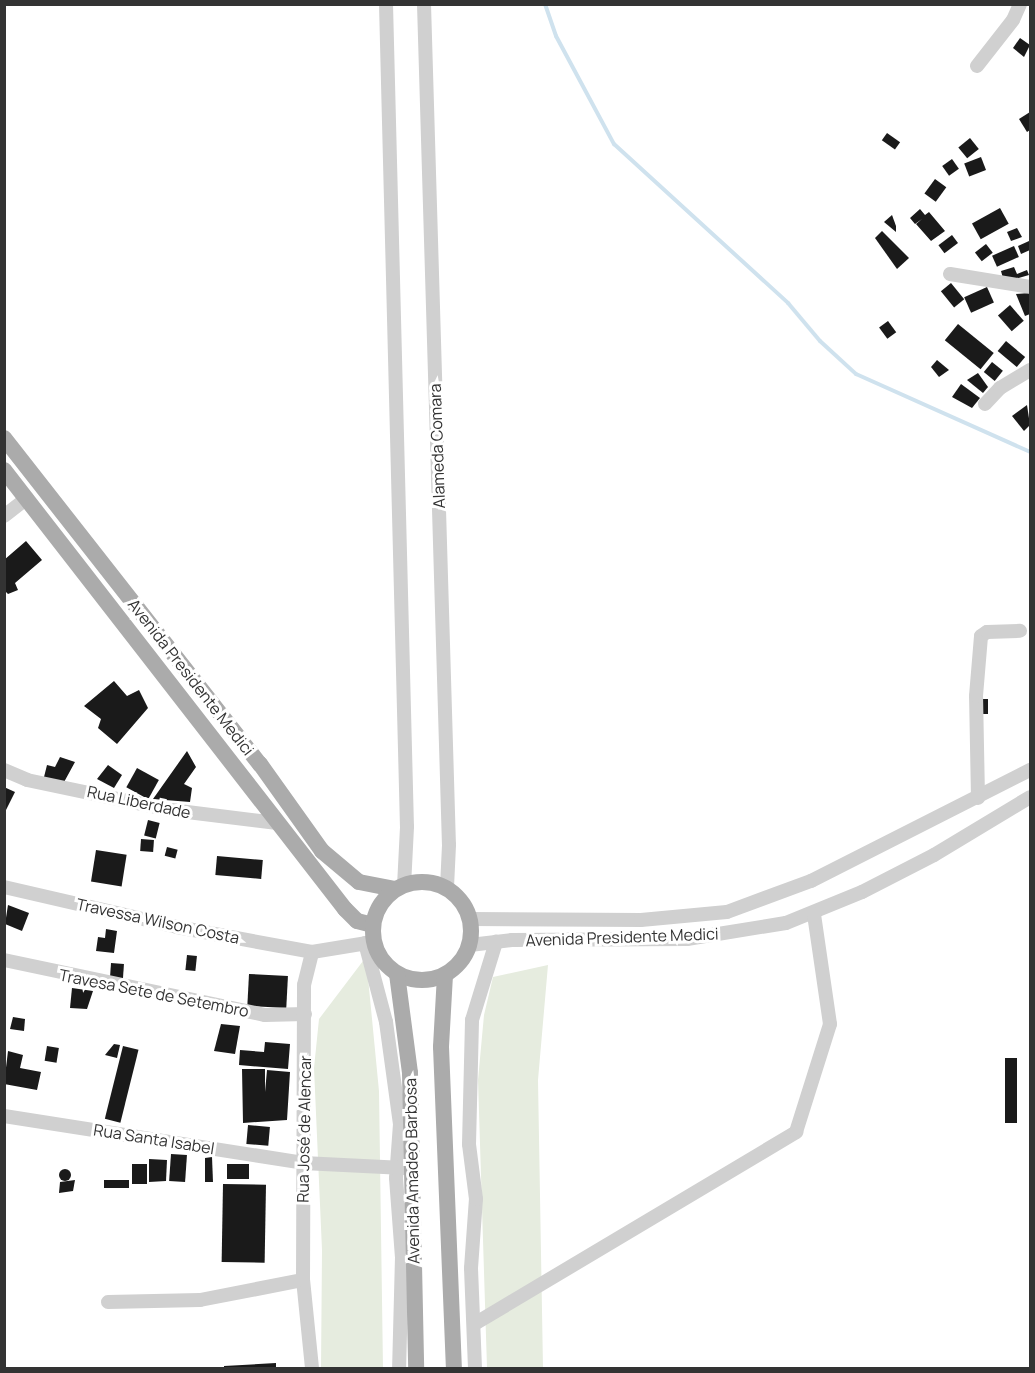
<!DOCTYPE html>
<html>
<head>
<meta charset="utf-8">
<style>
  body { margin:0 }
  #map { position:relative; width:1035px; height:1373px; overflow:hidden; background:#fff; font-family:Manrope,sans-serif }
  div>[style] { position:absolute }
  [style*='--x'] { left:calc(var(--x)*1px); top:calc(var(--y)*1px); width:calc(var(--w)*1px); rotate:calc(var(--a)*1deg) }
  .green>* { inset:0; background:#e6ecdf }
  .stream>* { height:4px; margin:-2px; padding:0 2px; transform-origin:2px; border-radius:2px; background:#cfe2ee }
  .building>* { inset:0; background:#1a1a1a; transform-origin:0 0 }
  .round { border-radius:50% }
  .minor>* { height:14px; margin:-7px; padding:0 7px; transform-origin:7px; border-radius:7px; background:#d0d0d0 }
  .major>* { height:16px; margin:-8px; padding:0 8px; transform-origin:8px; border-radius:8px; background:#ababab }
  .major>.ring { margin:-8px; padding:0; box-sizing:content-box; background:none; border:16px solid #ababab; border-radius:50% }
  span { translate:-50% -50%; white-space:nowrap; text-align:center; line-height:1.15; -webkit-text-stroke:6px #fff; paint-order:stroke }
  .street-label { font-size:16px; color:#333 }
  .frame { position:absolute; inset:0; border:6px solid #333; pointer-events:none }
</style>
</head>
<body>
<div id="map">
  <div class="green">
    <div style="clip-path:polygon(366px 957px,379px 1091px,383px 1368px,321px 1368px,322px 1250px,314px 1068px,319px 1019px)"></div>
    <div style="clip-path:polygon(548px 965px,538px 1080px,543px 1368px,487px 1368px,478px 1080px,484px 1015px,493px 977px)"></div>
  </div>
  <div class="stream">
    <div style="--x:545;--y:4;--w:34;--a:71"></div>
    <div style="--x:556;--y:36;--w:123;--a:61.8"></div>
    <div style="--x:614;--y:144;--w:236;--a:42.4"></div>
    <div style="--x:788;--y:303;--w:50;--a:49.9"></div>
    <div style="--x:820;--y:341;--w:49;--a:42.5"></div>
    <div style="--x:856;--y:374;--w:191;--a:24.1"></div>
  </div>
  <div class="building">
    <div style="clip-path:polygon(1020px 38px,1030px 45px,1024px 57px,1013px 48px)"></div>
    <div style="clip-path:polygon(1030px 112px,1030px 130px,1027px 132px,1019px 119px)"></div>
    <div style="left:887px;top:133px;width:16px;height:9px;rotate:35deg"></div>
    <div style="left:970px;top:138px;width:14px;height:15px;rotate:51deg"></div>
    <div style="left:981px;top:157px;width:14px;height:18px;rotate:69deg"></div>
    <div style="left:952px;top:159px;width:12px;height:12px;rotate:55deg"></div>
    <div style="left:935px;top:179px;width:14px;height:18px;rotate:36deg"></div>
    <div style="left:1000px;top:208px;width:18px;height:32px;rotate:61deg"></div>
    <div style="clip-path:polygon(920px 209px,925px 215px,929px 212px,945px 231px,931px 241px,916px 224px,922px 219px,915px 224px,910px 218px)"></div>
    <div style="clip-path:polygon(892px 215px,896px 226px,896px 232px,884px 222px)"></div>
    <div style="clip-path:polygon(1017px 228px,1022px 237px,1011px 241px,1007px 232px)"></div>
    <div style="clip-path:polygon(882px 231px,909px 258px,897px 269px,875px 238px)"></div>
    <div style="left:952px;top:235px;width:10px;height:17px;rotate:53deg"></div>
    <div style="clip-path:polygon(1029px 241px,1030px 250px,1021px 254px,1018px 246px)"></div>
    <div style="left:986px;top:244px;width:11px;height:14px;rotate:52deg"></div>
    <div style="left:1014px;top:246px;width:12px;height:24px;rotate:66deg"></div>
    <div style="clip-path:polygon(1014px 267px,1017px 274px,1027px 270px,1029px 275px,1004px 282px,1001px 271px)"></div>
    <div style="left:951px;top:283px;width:21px;height:13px;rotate:51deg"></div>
    <div style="left:987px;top:287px;width:17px;height:25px;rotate:66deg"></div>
    <div style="clip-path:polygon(1030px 293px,1030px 314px,1025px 316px,1016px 294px)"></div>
    <div style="left:1010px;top:305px;width:21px;height:16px;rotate:49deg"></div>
    <div style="left:888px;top:321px;width:14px;height:11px;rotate:54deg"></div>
    <div style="left:958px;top:324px;width:46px;height:21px;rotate:39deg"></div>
    <div style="left:1006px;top:341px;width:25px;height:13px;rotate:40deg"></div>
    <div style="clip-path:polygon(937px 360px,949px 370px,939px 377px,931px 367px)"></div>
    <div style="left:992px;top:362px;width:14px;height:13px;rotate:39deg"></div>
    <div style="clip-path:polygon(978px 373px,988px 387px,983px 393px,967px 380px)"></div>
    <div style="clip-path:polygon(961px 384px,980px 398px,972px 408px,952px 397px)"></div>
    <div style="clip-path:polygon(1027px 405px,1030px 425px,1024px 431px,1012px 416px)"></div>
    <div style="clip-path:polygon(26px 541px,42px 560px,15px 583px,18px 590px,8px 594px,4px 590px,4px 560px)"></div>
    <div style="clip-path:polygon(114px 681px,127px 696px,139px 690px,148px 708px,117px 744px,98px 728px,101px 719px,84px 706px)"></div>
    <div style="left:988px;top:699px;width:15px;height:9px;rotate:90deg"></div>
    <div style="clip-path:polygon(187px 751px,196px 767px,184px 784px,192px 788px,190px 802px,153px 799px)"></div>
    <div style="clip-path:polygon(60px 757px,75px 762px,63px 784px,44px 777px,47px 765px,55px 767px)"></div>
    <div style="clip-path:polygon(108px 765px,122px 775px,114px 788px,97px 779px)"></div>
    <div style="left:137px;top:768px;width:25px;height:22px;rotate:29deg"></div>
    <div style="clip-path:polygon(4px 787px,15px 792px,4px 814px)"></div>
    <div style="left:148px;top:820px;width:12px;height:16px;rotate:14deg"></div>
    <div style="left:141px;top:839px;width:13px;height:12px;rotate:4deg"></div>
    <div style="left:167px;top:847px;width:11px;height:9px;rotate:15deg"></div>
    <div style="left:96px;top:850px;width:31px;height:32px;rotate:9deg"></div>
    <div style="left:217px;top:856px;width:46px;height:19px;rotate:5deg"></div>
    <div style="clip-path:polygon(8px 905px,29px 913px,22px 931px,5px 924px)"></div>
    <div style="clip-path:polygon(106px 929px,117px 931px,114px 953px,96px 951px,98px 937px,105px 938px)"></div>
    <div style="left:187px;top:955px;width:10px;height:15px;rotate:6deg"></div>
    <div style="left:111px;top:963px;width:13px;height:19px;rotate:4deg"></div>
    <div style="left:249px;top:974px;width:39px;height:32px;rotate:3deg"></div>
    <div style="clip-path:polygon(72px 988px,93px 991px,87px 1009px,70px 1008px)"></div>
    <div style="clip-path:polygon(13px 1017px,25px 1019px,24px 1031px,10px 1029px)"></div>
    <div style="clip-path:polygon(221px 1024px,240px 1026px,235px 1054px,214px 1051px)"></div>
    <div style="clip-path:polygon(265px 1042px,290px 1044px,288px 1069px,239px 1065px,240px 1050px,264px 1052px)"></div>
    <div style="clip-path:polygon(114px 1044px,120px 1045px,117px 1058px,105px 1055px)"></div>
    <div style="left:47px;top:1046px;width:12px;height:15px;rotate:9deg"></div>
    <div style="left:123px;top:1046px;width:16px;height:75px;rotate:14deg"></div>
    <div style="clip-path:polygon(8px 1051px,23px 1055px,20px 1068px,41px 1072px,37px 1090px,4px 1084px)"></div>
    <div style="left:1005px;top:1058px;width:12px;height:65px"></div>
    <div style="clip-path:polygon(242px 1069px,265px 1069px,265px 1092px,267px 1070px,290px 1072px,287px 1120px,243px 1123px)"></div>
    <div style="left:248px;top:1125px;width:22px;height:19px;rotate:5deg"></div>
    <div style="left:171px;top:1154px;width:16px;height:27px;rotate:4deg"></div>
    <div style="clip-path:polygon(212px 1157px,213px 1182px,205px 1182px,205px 1158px)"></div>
    <div style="clip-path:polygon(149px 1159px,167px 1160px,166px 1181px,149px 1182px)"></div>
    <div style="left:132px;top:1164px;width:15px;height:20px"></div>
    <div style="left:249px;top:1164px;width:15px;height:22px;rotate:90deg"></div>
    <div class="round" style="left:59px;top:1169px;width:12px;height:12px"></div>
    <div style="clip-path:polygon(75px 1180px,73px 1191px,59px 1193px,60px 1182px)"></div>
    <div style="left:104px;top:1180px;width:25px;height:8px"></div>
    <div style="left:223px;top:1184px;width:43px;height:78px;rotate:1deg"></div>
    <div style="clip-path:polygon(276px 1363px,276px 1368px,224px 1368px,224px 1366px)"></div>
  </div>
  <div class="minor">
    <div style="--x:386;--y:4;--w:823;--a:88.54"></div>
    <div style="--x:407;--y:827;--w:59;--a:92.9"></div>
    <div style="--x:424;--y:4;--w:841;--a:88.3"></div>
    <div style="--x:449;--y:845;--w:43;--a:92.7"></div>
    <div style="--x:977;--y:66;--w:58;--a:-52"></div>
    <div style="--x:1013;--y:20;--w:17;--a:-66"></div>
    <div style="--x:950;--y:274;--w:81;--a:9.2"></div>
    <div style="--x:985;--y:404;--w:22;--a:-47"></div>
    <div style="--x:1000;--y:388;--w:35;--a:-31"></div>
    <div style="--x:4;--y:516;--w:29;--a:-38"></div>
    <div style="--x:4;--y:770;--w:25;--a:23"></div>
    <div style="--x:27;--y:780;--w:147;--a:11.8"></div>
    <div style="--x:171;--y:810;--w:107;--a:7"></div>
    <div style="--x:978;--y:798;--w:102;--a:-91.1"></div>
    <div style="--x:976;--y:696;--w:60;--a:-85.2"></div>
    <div style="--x:981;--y:636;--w:7;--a:-34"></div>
    <div style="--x:987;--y:632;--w:33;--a:-2"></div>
    <div style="--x:4;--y:887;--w:178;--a:13"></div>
    <div style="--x:177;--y:927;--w:137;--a:10.5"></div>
    <div style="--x:471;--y:919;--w:170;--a:0.3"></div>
    <div style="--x:641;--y:920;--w:86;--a:-5.3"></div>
    <div style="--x:727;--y:912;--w:90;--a:-20.3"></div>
    <div style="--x:811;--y:881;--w:246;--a:-26.9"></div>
    <div style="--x:365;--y:943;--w:82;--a:75.1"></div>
    <div style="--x:386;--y:1022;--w:103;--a:82.2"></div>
    <div style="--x:400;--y:1124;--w:54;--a:94.2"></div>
    <div style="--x:396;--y:1178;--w:79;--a:85.7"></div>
    <div style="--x:402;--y:1257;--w:111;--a:91.5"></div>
    <div style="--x:470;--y:945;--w:42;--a:-6.8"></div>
    <div style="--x:512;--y:940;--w:175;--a:-0.3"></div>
    <div style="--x:687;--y:939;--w:100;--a:-9.2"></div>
    <div style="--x:786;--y:923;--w:82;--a:-22.2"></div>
    <div style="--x:862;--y:892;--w:81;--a:-27.2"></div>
    <div style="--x:934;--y:855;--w:112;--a:-31.1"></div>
    <div style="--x:4;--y:960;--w:267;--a:11.9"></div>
    <div style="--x:265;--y:1015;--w:40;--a:-1.4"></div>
    <div style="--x:4;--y:1116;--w:303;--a:8.9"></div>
    <div style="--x:303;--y:1163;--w:101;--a:2.8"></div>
    <div style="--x:108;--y:1302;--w:92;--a:-1.2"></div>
    <div style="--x:200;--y:1300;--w:105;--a:-11"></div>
    <div style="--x:476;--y:1323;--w:373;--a:-30.8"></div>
    <div style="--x:796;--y:1132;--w:113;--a:-72.5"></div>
    <div style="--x:830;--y:1024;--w:111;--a:-98.3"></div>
    <div style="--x:312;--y:1368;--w:88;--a:-95.8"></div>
    <div style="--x:303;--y:1280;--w:295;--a:-89.8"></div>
    <div style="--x:304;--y:985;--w:34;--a:-76"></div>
    <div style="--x:312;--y:952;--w:62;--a:-9.3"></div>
    <div style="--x:475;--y:1368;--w:100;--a:-92.3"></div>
    <div style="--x:471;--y:1268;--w:69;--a:-85.9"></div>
    <div style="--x:476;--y:1199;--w:55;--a:-97.3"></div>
    <div style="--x:469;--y:1144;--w:124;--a:-88.6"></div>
    <div style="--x:472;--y:1020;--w:82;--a:-72.9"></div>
  </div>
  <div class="major">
    <div style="--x:4;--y:438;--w:415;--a:51.9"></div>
    <div style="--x:260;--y:764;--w:107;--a:54.5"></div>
    <div style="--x:322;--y:851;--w:48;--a:40"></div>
    <div style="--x:359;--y:882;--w:37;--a:11"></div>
    <div style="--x:4;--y:470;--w:556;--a:52.16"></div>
    <div style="--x:345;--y:909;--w:17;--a:45"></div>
    <div style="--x:357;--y:921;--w:16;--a:14"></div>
    <div class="ring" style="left:373px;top:882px;width:82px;height:82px"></div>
    <div style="--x:397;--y:974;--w:100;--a:82.5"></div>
    <div style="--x:410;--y:1073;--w:295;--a:88.8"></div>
    <div style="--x:445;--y:975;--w:72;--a:93.2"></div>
    <div style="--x:441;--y:1047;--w:321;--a:87.7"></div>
  </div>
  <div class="street-label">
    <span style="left:437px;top:446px;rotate:-92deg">Alameda Comara</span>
    <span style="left:191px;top:677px;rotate:52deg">Avenida Presidente Medici</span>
    <span style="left:139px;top:802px;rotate:12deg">Rua Liberdade</span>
    <span style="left:158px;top:921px;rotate:12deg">Travessa Wilson Costa</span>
    <span style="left:622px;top:937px;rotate:-2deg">Avenida Presidente Medici</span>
    <span style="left:154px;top:993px;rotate:11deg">Travesa Sete de Setembro</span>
    <span style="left:304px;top:1129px;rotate:-89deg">Rua José de Alencar</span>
    <span style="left:154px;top:1139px;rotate:9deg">Rua Santa Isabel</span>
    <span style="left:412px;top:1171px;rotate:-91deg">Avenida Amadeo Barbosa</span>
  </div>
  <div class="frame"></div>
</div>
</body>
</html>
